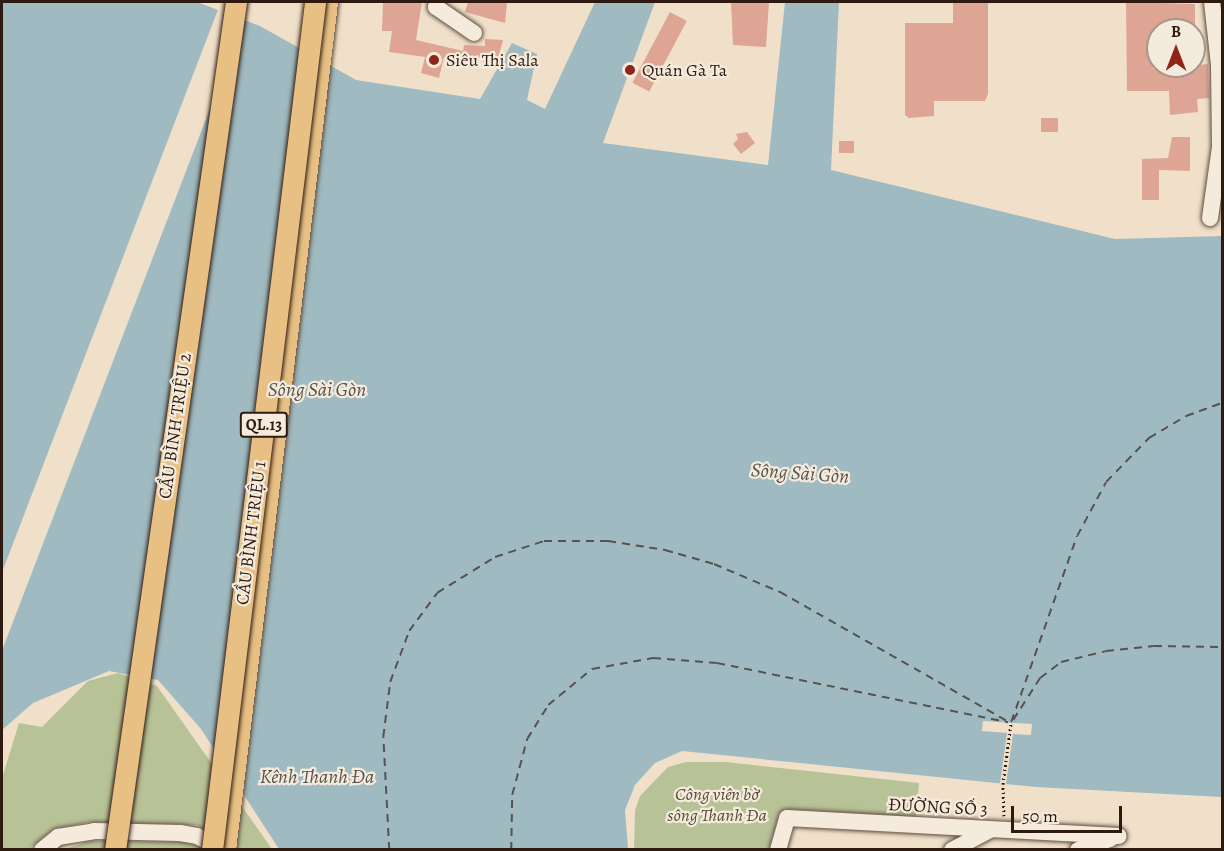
<!DOCTYPE html>
<html>
<head>
<meta charset="utf-8">
<style>
  body { margin:0 }
  #map { position:relative; width:1224px; height:851px; overflow:hidden; background:#f0e0c9; font-family:Alegreya,serif }
  div>[style] { position:absolute }
  [style*='--x'] { left:calc(var(--x)*1px); top:calc(var(--y)*1px); width:calc(var(--w)*1px); rotate:calc(var(--a)*1deg) }
  .green>* { inset:0; background:#b8c297 }
  .water>* { inset:0; background:#9fbac1 }
  .pier>* { inset:0; background:#f0e0c9; transform-origin:0 0 }
  .ferry>* { height:1.5px; margin-top:-0.75px; transform-origin:0; background:repeating-linear-gradient(90deg,#56524f 0 8px,transparent 0 14px) }
  .building>* { inset:0; background:#dea595; transform-origin:0 0 }
  .path>* { height:3px; margin-top:-1.5px; transform-origin:0; background:repeating-linear-gradient(90deg,#2f1a11 0 1.5px,transparent 0 4.5px) }
  .roads { filter:drop-shadow(0 0 2px #5f4c3f) drop-shadow(0 0 2px #5f4c3f) }
  .minor>* { height:16px; margin:-8px; padding:0 8px; transform-origin:8px; border-radius:8px; background:#f5ebdc }
  .major>* { height:21px; margin:-10.5px; padding:0 10.5px; transform-origin:10.5px; border-radius:10.5px; background:#e8c084 }
  .bridges { filter:drop-shadow(0 0 2px #2f1a11) drop-shadow(0 0 2px #2f1a11) }
  .major-bridge>* { height:21px; margin:-10.5px; padding:0 10.5px; transform-origin:10.5px; border-radius:10.5px; background:#e8c084 }
  .dots>* { width:16px; height:16px; translate:-50% -50%; box-sizing:border-box; border:3px solid #f5ebdc; border-radius:50% }
  span { translate:-50% -50%; white-space:nowrap; text-align:center; line-height:1.15; -webkit-text-stroke:4.5px #f5ebdc; paint-order:stroke }
  .shield-label span { padding:2px 4px; background:#f5ebdc; border:2px solid; border-radius:4px; -webkit-text-stroke-width:0 }
  .shield-label { font-size:16px; color:#2f1a11; font-weight:700 }
  .poi-label { font-size:18px; color:#2f1a11 }
  .left { translate:0 -50%; text-align:left }
  .street-label { font-size:18px; color:#2f1a11 }
  .park-label { font-size:18px; color:#584c39; font-style:italic }
  .water-label { font-size:20px; color:#56524f; font-style:italic }
  .frame { position:absolute; inset:0; border:3px solid #2f1a11; pointer-events:none }
  .north { position:absolute; left:1146px; top:18px; width:60px; height:60px; box-sizing:border-box; background:#f5ebdc; border:2px solid #a6978b; border-radius:50%; rotate:0deg; font-size:16px; font-weight:700; line-height:24px; text-align:center; color:#2f1a11 }
  .north::after { content:''; display:block; margin:auto; width:21px; height:27px; background:#8f2418; clip-path:polygon(50% 0,100% 100%,50% 72%,0 100%) }
  .scale { position:absolute; left:1011px; top:806px; width:111px; height:27px; box-sizing:border-box; border:3px solid #2f1a11; border-top:0; padding-left:8px; font-size:18px; line-height:21px; white-space:nowrap; color:#2f1a11; -webkit-text-stroke:4px #f5ebdc; paint-order:stroke }
</style>
</head>
<body>
<div id="map">
  <div class="green">
    <div style="clip-path:polygon(118px 673px,157px 686px,272px 849px,238px 849px,229px 841px,197px 825px,89px 822px,53px 829px,29px 849px,2px 850px,2px 778px,19px 723px,42px 727px,88px 681px)"></div>
    <div style="clip-path:polygon(686px 762px,726px 762px,919px 783px,916px 817px,785px 809px,779px 814px,769px 849px,634px 850px,635px 810px,640px 796px,668px 767px)"></div>
    <div style="clip-path:polygon(90px 841px,184px 842px,206px 849px,62px 850px)"></div>
  </div>
  <div class="water">
    <div style="clip-path:polygon(2px 2px,197px 2px,260px 26px,356px 80px,480px 99px,512px 43px,537px 54px,527px 100px,545px 109px,595px 2px,655px 2px,603px 143px,768px 165px,785px 2px,839px 2px,831px 170px,1115px 239px,1222px 236px,1222px 797px,1036px 787px,682px 751px,655px 763px,635px 785px,625px 810px,628px 849px,279px 849px,201px 729px,158px 680px,109px 671px,33px 703px,2px 730px,2px 761px)"></div>
  </div>
  <div class="pier">
    <div style="left:219px;top:7px;width:28px;height:675px;rotate:21deg"></div>
    <div style="clip-path:polygon(983px 721px,1032px 724px,1031px 735px,1013px 734px,1006px 784px,1000px 784px,1007px 733px,982px 731px)"></div>
  </div>
  <div class="ferry">
    <div style="--x:1013;--y:720;--w:50;--a:-57.3"></div>
    <div style="--x:1040;--y:678;--w:26;--a:-37"></div>
    <div style="--x:1061;--y:662;--w:46;--a:-13.7"></div>
    <div style="--x:1106;--y:651;--w:48;--a:-5.9"></div>
    <div style="--x:1154;--y:646;--w:68;--a:0.8"></div>
    <div style="--x:1011;--y:722;--w:197;--a:-70.5"></div>
    <div style="--x:1077;--y:536;--w:61;--a:-61.8"></div>
    <div style="--x:1106;--y:482;--w:62;--a:-45.7"></div>
    <div style="--x:1149;--y:438;--w:43;--a:-30.7"></div>
    <div style="--x:1186;--y:416;--w:38;--a:-20"></div>
    <div style="--x:389;--y:850;--w:113;--a:-93"></div>
    <div style="--x:383;--y:737;--w:55;--a:-82.7"></div>
    <div style="--x:390;--y:682;--w:54;--a:-69.6"></div>
    <div style="--x:409;--y:631;--w:47;--a:-53.6"></div>
    <div style="--x:437;--y:593;--w:68;--a:-31.8"></div>
    <div style="--x:495;--y:557;--w:52;--a:-18.1"></div>
    <div style="--x:544;--y:541;--w:64;--a:0"></div>
    <div style="--x:608;--y:541;--w:58;--a:9"></div>
    <div style="--x:665;--y:550;--w:51;--a:15.9"></div>
    <div style="--x:714;--y:564;--w:72;--a:23"></div>
    <div style="--x:780;--y:592;--w:266;--a:29.6"></div>
    <div style="--x:511;--y:850;--w:55;--a:-89"></div>
    <div style="--x:512;--y:795;--w:58;--a:-75"></div>
    <div style="--x:527;--y:739;--w:40;--a:-58"></div>
    <div style="--x:548;--y:705;--w:57;--a:-39.3"></div>
    <div style="--x:592;--y:669;--w:62;--a:-10.2"></div>
    <div style="--x:653;--y:658;--w:64;--a:4.5"></div>
    <div style="--x:717;--y:663;--w:297;--a:11.5"></div>
  </div>
  <div class="building">
    <div style="clip-path:polygon(383px 2px,422px 2px,416px 40px,463px 51px,464px 45px,485px 46px,485px 39px,503px 40px,496px 66px,483px 65px,483px 58px,444px 57px,439px 78px,421px 73px,425px 57px,389px 52px,392px 31px,382px 31px)"></div>
    <div style="clip-path:polygon(468px 2px,507px 3px,505px 23px,465px 12px)"></div>
    <div style="clip-path:polygon(731px 2px,769px 2px,766px 47px,733px 45px)"></div>
    <div style="clip-path:polygon(953px 2px,988px 2px,988px 94px,985px 101px,934px 101px,934px 116px,909px 118px,905px 115px,905px 23px,953px 23px)"></div>
    <div style="clip-path:polygon(1126px 2px,1195px 4px,1195px 30px,1152px 30px,1153px 69px,1208px 64px,1209px 98px,1197px 99px,1198px 112px,1170px 115px,1169px 91px,1127px 91px)"></div>
    <div style="left:670px;top:12px;width:19px;height:80px;rotate:28deg"></div>
    <div style="left:1041px;top:118px;width:17px;height:14px"></div>
    <div style="clip-path:polygon(747px 132px,755px 143px,741px 154px,733px 144px,738px 139px,736px 134px)"></div>
    <div style="clip-path:polygon(1172px 137px,1190px 137px,1190px 171px,1159px 170px,1159px 200px,1142px 200px,1142px 159px,1168px 158px)"></div>
    <div style="left:839px;top:141px;width:15px;height:12px"></div>
  </div>
  <div class="path">
    <div style="--x:1004;--y:816;--w:32;--a:-92"></div>
    <div style="--x:1003;--y:784;--w:62;--a:-82.5"></div>
  </div>
  <div class="roads">
    <div class="minor">
      <div style="--x:437;--y:2;--w:5;--a:101"></div>
      <div style="--x:436;--y:7;--w:46;--a:34.4"></div>
      <div style="--x:1210;--y:218;--w:72;--a:-82"></div>
      <div style="--x:1220;--y:147;--w:82;--a:-90.7"></div>
      <div style="--x:1219;--y:65;--w:63;--a:-96.3"></div>
      <div style="--x:42;--y:850;--w:21;--a:-39"></div>
      <div style="--x:58;--y:837;--w:36;--a:-9"></div>
      <div style="--x:94;--y:831;--w:86;--a:1.3"></div>
      <div style="--x:180;--y:833;--w:17;--a:10"></div>
      <div style="--x:197;--y:836;--w:27;--a:28"></div>
      <div style="--x:778;--y:850;--w:33;--a:-74"></div>
      <div style="--x:787;--y:818;--w:332;--a:3.1"></div>
      <div style="--x:952;--y:850;--w:43;--a:-27.8"></div>
      <div style="--x:1078;--y:850;--w:34;--a:-19"></div>
    </div>
    <div class="major">
      <div style="--x:225;--y:850;--w:854;--a:-83.14"></div>
    </div>
  </div>
  <div class="bridges">
    <div class="major-bridge">
      <div style="--x:115;--y:850;--w:857;--a:-81.88"></div>
      <div style="--x:212;--y:850;--w:854;--a:-83.07"></div>
    </div>
  </div>
  <div class="dots">
    <div style="left:434px;top:60px;background:#8f2418"></div>
    <div style="left:630px;top:70px;background:#8f2418"></div>
  </div>
  <div class="shield-label">
    <span style="left:264px;top:425px">QL.13</span>
  </div>
  <div class="poi-label">
    <span class="left" style="left:446px;top:60px">Siêu Thị Sala</span>
    <span class="left" style="left:642px;top:70px">Quán Gà Ta</span>
  </div>
  <div class="street-label">
    <span style="left:175px;top:426px;rotate:-82deg">CẦU BÌNH TRIỆU 2</span>
    <span style="left:251px;top:533px;rotate:-83deg">CẦU BÌNH TRIỆU 1</span>
    <span style="left:938px;top:807px;rotate:3deg">ĐƯỜNG SỐ 3</span>
  </div>
  <div class="park-label">
    <span style="left:717px;top:805px">Công viên bờ<br>sông Thanh Đa</span>
  </div>
  <div class="water-label">
    <span style="left:317px;top:389px">Sông Sài Gòn</span>
    <span style="left:800px;top:473px;rotate:4deg">Sông Sài Gòn</span>
    <span style="left:317px;top:776px">Kênh Thanh Đa</span>
  </div>
  <div class="frame"></div>
  <div class="north">B</div>
  <div class="scale">50 m</div>
</div>
</body>
</html>
